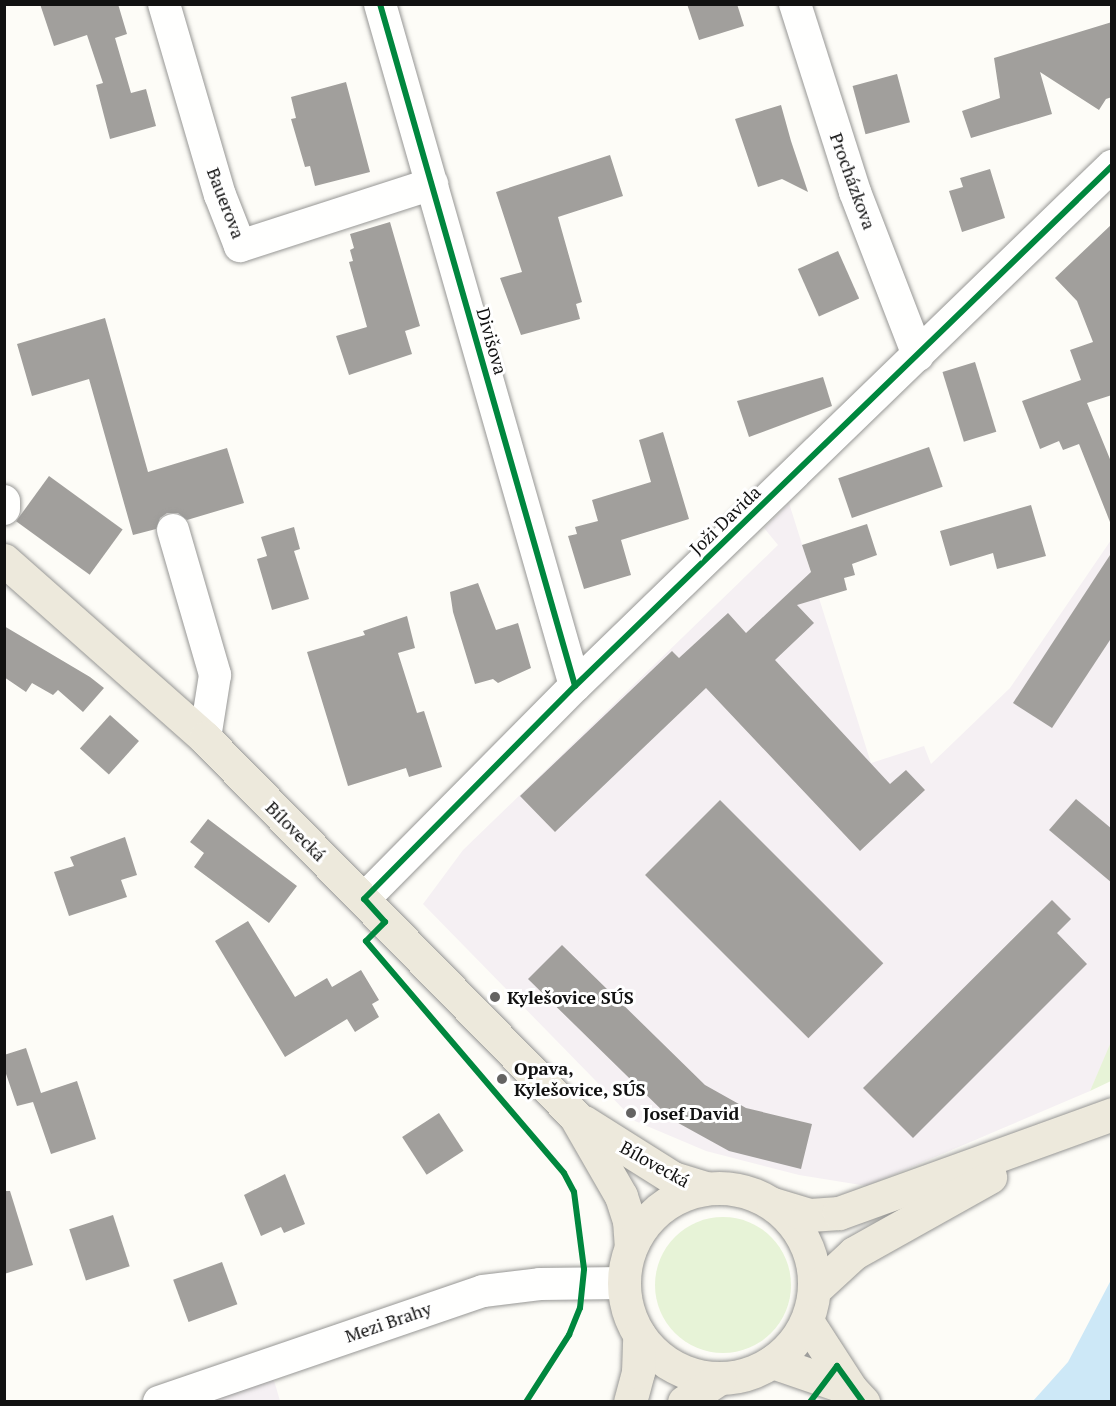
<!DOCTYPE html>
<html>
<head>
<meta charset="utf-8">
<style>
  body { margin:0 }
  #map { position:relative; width:1116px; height:1406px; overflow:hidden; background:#fdfcf7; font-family:"PT Serif",serif }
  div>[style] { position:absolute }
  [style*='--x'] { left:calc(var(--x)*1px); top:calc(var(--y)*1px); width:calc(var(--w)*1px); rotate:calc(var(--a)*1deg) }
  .industrial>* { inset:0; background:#f5f0f3 }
  .green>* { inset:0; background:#e7f3d7 }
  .round { border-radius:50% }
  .water>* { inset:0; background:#cde8f7 }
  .building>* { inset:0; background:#a19f9c; transform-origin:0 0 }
  .roads { filter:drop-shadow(0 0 2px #979795) drop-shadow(0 0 2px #979795) }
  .minor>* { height:32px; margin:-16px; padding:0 16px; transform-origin:16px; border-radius:16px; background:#fffffe }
  .major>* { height:33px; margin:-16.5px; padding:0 16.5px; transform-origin:16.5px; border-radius:16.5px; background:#ede9dc }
  .major>.ring { margin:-16.5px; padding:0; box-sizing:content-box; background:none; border:33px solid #ede9dc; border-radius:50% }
  .cycleway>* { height:6px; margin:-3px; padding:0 3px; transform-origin:3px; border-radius:3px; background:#00873e }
  .dots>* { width:16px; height:16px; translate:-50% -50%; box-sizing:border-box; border:3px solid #fff; border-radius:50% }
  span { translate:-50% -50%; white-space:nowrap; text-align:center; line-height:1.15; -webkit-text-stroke:6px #fff; paint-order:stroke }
  .street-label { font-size:18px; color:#111 }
  .poi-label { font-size:18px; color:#111; font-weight:700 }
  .left { translate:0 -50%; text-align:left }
  .frame { position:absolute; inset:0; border:6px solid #111; pointer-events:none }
</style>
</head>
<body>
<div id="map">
  <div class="industrial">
    <div style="clip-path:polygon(789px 503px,871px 763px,924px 746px,931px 764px,1010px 688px,1111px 540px,1112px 1042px,1090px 1091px,867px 1186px,799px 1175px,706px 1151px,635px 1121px,423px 904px,463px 850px,778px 545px,764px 528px)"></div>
    <div style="clip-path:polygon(271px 1370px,280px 1401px,182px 1402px)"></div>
  </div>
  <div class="green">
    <div style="clip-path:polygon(1111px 1042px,1111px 1081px,1090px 1091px)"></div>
    <div class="round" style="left:655px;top:1217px;width:136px;height:136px"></div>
  </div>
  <div class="water">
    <div style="clip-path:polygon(1111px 1280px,1111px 1401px,1033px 1401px,1068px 1362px)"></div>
  </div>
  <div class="building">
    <div style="clip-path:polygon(40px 4px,118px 4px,127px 34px,115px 38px,131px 93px,146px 89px,156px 126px,110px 139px,96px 85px,103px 83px,87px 35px,54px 46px)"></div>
    <div style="clip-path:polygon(687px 4px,737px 4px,744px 26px,699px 40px)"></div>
    <div style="clip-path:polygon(1112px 22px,1112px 97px,1106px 99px,1099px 110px,1040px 72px,1052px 114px,971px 138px,962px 111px,1000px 98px,994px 58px)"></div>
    <div style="left:897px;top:74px;width:50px;height:46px;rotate:75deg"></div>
    <div style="clip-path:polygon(346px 82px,370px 172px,315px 186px,310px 166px,305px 167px,291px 119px,296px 118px,291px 97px)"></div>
    <div style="clip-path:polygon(781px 105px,791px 141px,808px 192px,782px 179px,758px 187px,735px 119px)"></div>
    <div style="clip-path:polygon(610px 155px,623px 196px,558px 217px,582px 302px,576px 304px,580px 319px,521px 335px,500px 278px,522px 272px,496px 192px)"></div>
    <div style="clip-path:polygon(990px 169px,1005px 218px,962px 232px,949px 191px,963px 187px,960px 178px)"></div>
    <div style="clip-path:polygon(390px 222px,420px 326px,405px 331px,412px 354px,349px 375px,336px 336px,367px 327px,349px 262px,353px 261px,350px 250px,354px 248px,350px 234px)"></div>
    <div style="clip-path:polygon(1112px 224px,1112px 395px,1087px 403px,1112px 464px,1110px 522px,1079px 444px,1063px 450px,1059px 441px,1040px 449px,1022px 401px,1081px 380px,1070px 350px,1093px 342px,1077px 301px,1055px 278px)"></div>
    <div style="left:838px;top:251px;width:52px;height:44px;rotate:66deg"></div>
    <div style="clip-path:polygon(105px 318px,148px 472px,227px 448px,244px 503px,187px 520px,178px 513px,167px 513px,160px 518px,156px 529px,133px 535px,89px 379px,32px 396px,17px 344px)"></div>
    <div style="left:975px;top:362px;width:73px;height:34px;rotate:73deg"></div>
    <div style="clip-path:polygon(823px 377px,832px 406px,749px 437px,737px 401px)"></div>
    <div style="clip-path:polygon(663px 432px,689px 519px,621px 540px,631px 575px,584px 589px,568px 536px,577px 534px,575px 527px,598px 521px,592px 500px,651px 482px,639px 440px)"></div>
    <div style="left:929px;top:447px;width:42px;height:96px;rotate:71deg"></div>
    <div style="left:49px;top:476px;width:91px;height:56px;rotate:36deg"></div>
    <div style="clip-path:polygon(1031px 505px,1046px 556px,997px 569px,993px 553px,950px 566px,940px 531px)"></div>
    <div style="clip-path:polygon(867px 524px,877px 555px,852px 564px,855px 575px,844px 578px,847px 590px,797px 605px,814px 623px,775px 660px,890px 784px,906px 770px,925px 790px,860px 851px,706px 688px,555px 832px,520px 796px,672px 651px,679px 658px,728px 613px,746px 633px,811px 572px,802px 545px)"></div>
    <div style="clip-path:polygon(294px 527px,300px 549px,294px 551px,309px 599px,272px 610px,257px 559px,267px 556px,261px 537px)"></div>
    <div style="clip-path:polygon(1112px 552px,1112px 637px,1052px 728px,1013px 703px)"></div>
    <div style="clip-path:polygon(478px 583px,496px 630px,518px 623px,531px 668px,498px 683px,493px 679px,475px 684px,453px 612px,450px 592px)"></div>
    <div style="clip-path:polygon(407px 616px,415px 648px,398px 653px,417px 713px,424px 711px,442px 767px,409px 777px,406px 768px,348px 786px,307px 652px,365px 635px,363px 631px)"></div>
    <div style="clip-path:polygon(4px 626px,90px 677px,104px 688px,83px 712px,58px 690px,53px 695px,32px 683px,26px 692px,4px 677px)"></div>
    <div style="left:110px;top:715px;width:39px;height:45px;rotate:42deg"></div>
    <div style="clip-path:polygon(1076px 799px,1112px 829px,1112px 883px,1049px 830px)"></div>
    <div style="left:720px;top:800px;width:231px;height:106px;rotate:45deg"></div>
    <div style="clip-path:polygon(208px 819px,297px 886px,269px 923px,194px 867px,204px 853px,190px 842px)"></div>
    <div style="clip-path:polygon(125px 837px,137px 875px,121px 880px,127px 897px,69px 916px,54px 872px,74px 866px,70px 857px)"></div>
    <div style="clip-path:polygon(1052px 900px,1071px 919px,1057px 933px,1087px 964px,913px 1138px,863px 1088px)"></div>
    <div style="clip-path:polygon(248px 921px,295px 997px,327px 978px,332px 987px,361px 970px,379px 1000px,372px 1004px,379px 1017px,355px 1032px,347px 1019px,285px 1057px,215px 941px)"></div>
    <div style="clip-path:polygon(562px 945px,705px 1085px,746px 1108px,812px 1124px,801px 1169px,729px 1151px,671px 1119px,528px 979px)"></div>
    <div style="clip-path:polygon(26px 1048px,41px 1093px,77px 1081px,96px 1139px,51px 1154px,33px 1102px,17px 1106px,4px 1068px,4px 1055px)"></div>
    <div style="left:439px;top:1113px;width:45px;height:44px;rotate:57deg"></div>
    <div style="clip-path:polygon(285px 1174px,305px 1224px,284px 1233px,281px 1227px,261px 1236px,244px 1195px)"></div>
    <div style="clip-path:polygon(4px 1191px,10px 1191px,33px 1265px,4px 1274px)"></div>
    <div style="left:113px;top:1215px;width:54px;height:46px;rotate:72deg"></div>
    <div style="left:222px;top:1262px;width:45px;height:52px;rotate:70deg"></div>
  </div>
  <div class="roads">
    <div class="minor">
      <div style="--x:164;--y:4;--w:199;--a:73.7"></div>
      <div style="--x:220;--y:195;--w:55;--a:68.6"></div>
      <div style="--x:240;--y:246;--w:202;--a:-17.9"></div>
      <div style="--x:380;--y:4;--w:709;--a:74.04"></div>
      <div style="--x:795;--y:4;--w:197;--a:72.3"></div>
      <div style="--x:855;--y:192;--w:175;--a:68.9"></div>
      <div style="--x:4;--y:501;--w:8;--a:90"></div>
      <div style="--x:173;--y:530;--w:151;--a:73.8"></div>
      <div style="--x:215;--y:675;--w:64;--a:99"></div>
      <div style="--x:364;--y:899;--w:300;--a:-45.3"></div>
      <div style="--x:575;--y:686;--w:748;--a:-44.08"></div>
      <div style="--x:159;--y:1402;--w:342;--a:-18.9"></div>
      <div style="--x:483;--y:1291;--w:57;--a:-7"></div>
      <div style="--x:540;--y:1284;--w:84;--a:-0.7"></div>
    </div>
    <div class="major">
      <div style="--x:4;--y:560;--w:268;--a:41.5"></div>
      <div style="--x:205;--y:738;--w:529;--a:45.61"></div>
      <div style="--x:575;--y:1116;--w:92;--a:60.1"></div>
      <div style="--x:621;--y:1196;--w:25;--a:72"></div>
      <div style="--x:629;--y:1220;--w:26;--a:86"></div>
      <div style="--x:584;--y:1122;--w:105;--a:32.2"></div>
      <div style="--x:673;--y:1178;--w:34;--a:17"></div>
      <div class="ring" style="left:624px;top:1188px;width:157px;height:157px"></div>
      <div style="--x:773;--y:1204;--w:39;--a:17"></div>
      <div style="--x:810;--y:1215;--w:29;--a:-4"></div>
      <div style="--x:839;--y:1213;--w:290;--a:-19.9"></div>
      <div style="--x:814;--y:1290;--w:54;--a:-42.8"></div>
      <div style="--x:854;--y:1253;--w:156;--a:-29.2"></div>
      <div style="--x:807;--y:1321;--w:81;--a:57.1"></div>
      <div style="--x:851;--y:1389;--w:18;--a:47"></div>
      <div style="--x:772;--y:1362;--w:83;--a:18.9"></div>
      <div style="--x:630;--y:1402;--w:31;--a:-75"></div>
      <div style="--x:638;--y:1372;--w:37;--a:-88"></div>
      <div style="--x:684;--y:1402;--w:43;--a:-33.7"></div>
    </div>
  </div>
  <div class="cycleway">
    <div style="--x:380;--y:4;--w:709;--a:74.04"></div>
    <div style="--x:526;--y:1402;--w:80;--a:-57.3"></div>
    <div style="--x:569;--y:1335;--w:29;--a:-68"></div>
    <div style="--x:580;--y:1308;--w:39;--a:-84"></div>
    <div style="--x:584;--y:1269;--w:78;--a:-97.4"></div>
    <div style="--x:574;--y:1192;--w:21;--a:-118"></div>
    <div style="--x:564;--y:1173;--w:305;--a:-130.5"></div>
    <div style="--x:366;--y:941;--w:27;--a:-45"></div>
    <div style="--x:385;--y:922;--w:31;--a:-132"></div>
    <div style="--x:364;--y:899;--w:300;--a:-45.3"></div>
    <div style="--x:575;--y:686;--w:748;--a:-44.08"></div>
    <div style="--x:810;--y:1402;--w:45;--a:-53.1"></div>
    <div style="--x:837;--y:1366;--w:44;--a:54.2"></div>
  </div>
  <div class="dots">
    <div style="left:495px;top:997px;background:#646362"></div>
    <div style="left:502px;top:1079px;background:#646362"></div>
    <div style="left:631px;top:1113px;background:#646362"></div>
  </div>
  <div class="street-label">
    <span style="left:853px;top:181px;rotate:70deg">Procházkova</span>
    <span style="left:226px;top:203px;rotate:69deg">Bauerova</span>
    <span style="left:492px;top:341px;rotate:74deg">Divišova</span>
    <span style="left:725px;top:520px;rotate:-44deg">Joži Davida</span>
    <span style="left:296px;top:831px;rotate:45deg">Bílovecká</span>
    <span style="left:655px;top:1164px;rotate:29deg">Bílovecká</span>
    <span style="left:388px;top:1322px;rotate:-19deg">Mezi Brahy</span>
  </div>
  <div class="poi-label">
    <span class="left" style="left:507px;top:997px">Kylešovice SÚS</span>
    <span class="left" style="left:514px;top:1079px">Opava,<br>Kylešovice, SÚS</span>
    <span class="left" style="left:643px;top:1113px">Josef David</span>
  </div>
  <div class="frame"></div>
</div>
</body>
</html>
